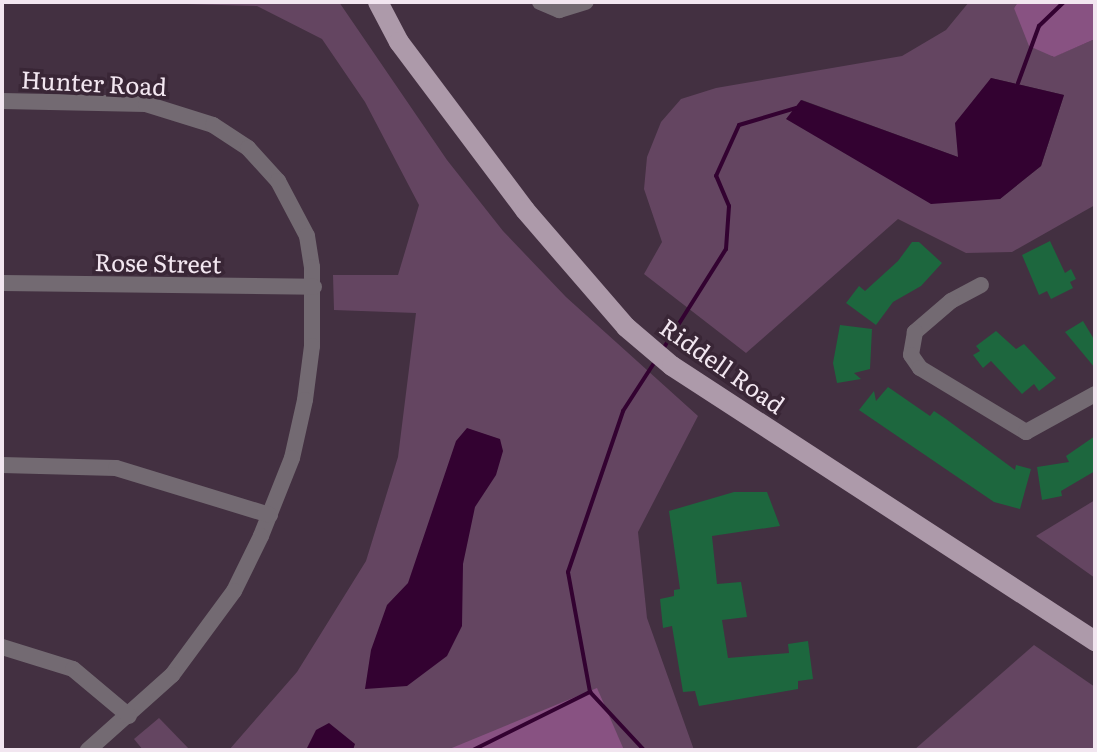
<!DOCTYPE html>
<html>
<head>
<meta charset="utf-8">
<style>
  body { margin:0 }
  #map { position:relative; width:1097px; height:752px; overflow:hidden; background:#433041; font-family:Literata,serif }
  div>[style] { position:absolute }
  [style*='--x'] { left:calc(var(--x)*1px); top:calc(var(--y)*1px); width:calc(var(--w)*1px); rotate:calc(var(--a)*1deg) }
  .green>* { inset:0; background:#644561 }
  .forest>* { inset:0; background:#885282 }
  .water>* { inset:0; background:#330231 }
  .stream>* { height:4px; margin:-2px; padding:0 2px; transform-origin:2px; border-radius:2px; background:#330231 }
  .building>* { inset:0; background:#1d673e }
  .street>* { height:16px; margin:-8px; padding:0 8px; transform-origin:8px; border-radius:8px; background:#736a72 }
  .primary>* { height:20px; margin:-10px; padding:0 10px; transform-origin:10px; border-radius:10px; background:#ad9aaa }
  span { translate:-50% -50%; white-space:nowrap; text-align:center; line-height:1.15; -webkit-text-stroke:7px #392636; paint-order:stroke }
  .street-label { font-size:24px; color:#f2e6f0 }
  .frame { position:absolute; inset:0; border:4px solid #f2e6f0; pointer-events:none }
</style>
</head>
<body>
<div id="map">
  <div class="green">
    <div style="clip-path:polygon(116px 2px,339px 2px,447px 160px,503px 231px,566px 297px,698px 416px,638px 532px,647px 618px,694px 750px,229px 750px,297px 672px,366px 561px,398px 457px,416px 313px,334px 310px,333px 275px,398px 275px,419px 205px,365px 102px,322px 39px,257px 6px)"></div>
    <div style="clip-path:polygon(evenodd,969px 2px,1018px 2px,1014px 8px,1053px 57px,1095px 39px,1095px 205px,1012px 252px,966px 253px,898px 219px,746px 353px,644px 274px,662px 242px,644px 189px,647px 157px,661px 122px,681px 99px,716px 88px,902px 56px,946px 30px,969px 2px,991px 78px,1064px 95px,1041px 166px,1000px 199px,787px 119px,802px 100px,958px 157px,991px 78px)"></div>
    <div style="clip-path:polygon(1095px 500px,1095px 578px,1036px 536px)"></div>
    <div style="clip-path:polygon(1034px 645px,1095px 687px,1095px 750px,914px 750px)"></div>
    <div style="clip-path:polygon(159px 718px,190px 750px,143px 750px,134px 739px)"></div>
  </div>
  <div class="forest">
    <div style="clip-path:polygon(1018px 2px,1095px 2px,1095px 39px,1054px 57px,1029px 46px,1014px 8px)"></div>
    <div style="clip-path:polygon(597px 688px,624px 750px,447px 750px)"></div>
  </div>
  <div class="water">
    <div style="clip-path:polygon(991px 78px,1064px 95px,1041px 166px,1000px 199px,931px 204px,786px 119px,801px 100px,958px 157px,955px 123px)"></div>
    <div style="clip-path:polygon(467px 428px,500px 439px,503px 451px,496px 475px,475px 507px,463px 564px,462px 626px,447px 656px,407px 686px,365px 689px,371px 650px,387px 605px,408px 583px,456px 441px)"></div>
    <div style="clip-path:polygon(329px 723px,355px 744px,353px 750px,306px 750px,316px 730px)"></div>
  </div>
  <div class="stream">
    <div style="--x:1018;--y:83;--w:61;--a:-69.8"></div>
    <div style="--x:1039;--y:26;--w:35;--a:-44"></div>
    <div style="--x:663;--y:349;--w:118;--a:-57.8"></div>
    <div style="--x:726;--y:249;--w:43;--a:-86"></div>
    <div style="--x:729;--y:206;--w:33;--a:-113"></div>
    <div style="--x:716;--y:176;--w:56;--a:-65.7"></div>
    <div style="--x:739;--y:125;--w:59;--a:-16.6"></div>
    <div style="--x:473;--y:750;--w:131;--a:-26.4"></div>
    <div style="--x:644;--y:750;--w:79;--a:-133"></div>
    <div style="--x:590;--y:692;--w:122;--a:-100.4"></div>
    <div style="--x:568;--y:572;--w:170;--a:-71.1"></div>
    <div style="--x:623;--y:411;--w:61;--a:-57.1"></div>
  </div>
  <div class="building">
    <div style="clip-path:polygon(1050px 241px,1065px 273px,1071px 269px,1076px 279px,1070px 282px,1073px 288px,1051px 299px,1047px 291px,1039px 295px,1022px 255px)"></div>
    <div style="clip-path:polygon(912px 242px,919px 242px,942px 263px,921px 286px,893px 302px,876px 325px,846px 303px,859px 286px,865px 291px,898px 261px)"></div>
    <div style="clip-path:polygon(1083px 321px,1095px 341px,1095px 368px,1065px 332px)"></div>
    <div style="clip-path:polygon(840px 325px,872px 329px,870px 369px,854px 373px,861px 379px,837px 383px,833px 363px)"></div>
    <div style="clip-path:polygon(996px 331px,1016px 349px,1024px 344px,1056px 378px,1039px 391px,1034px 384px,1022px 394px,991px 361px,983px 368px,973px 355px,980px 351px,976px 346px)"></div>
    <div style="clip-path:polygon(888px 387px,930px 416px,934px 411px,946px 419px,1015px 470px,1016px 465px,1031px 469px,1020px 509px,994px 502px,859px 410px,874px 391px,876px 401px)"></div>
    <div style="clip-path:polygon(1095px 436px,1095px 471px,1061px 491px,1062px 496px,1042px 500px,1037px 467px,1069px 462px,1066px 456px)"></div>
    <div style="clip-path:polygon(734px 492px,767px 492px,780px 526px,712px 536px,717px 584px,741px 582px,747px 617px,722px 620px,728px 658px,789px 653px,788px 644px,808px 641px,813px 679px,798px 681px,798px 689px,699px 706px,695px 691px,683px 692px,672px 626px,663px 628px,660px 599px,674px 596px,674px 590px,680px 589px,669px 511px)"></div>
  </div>
  <div class="street">
    <div style="--x:540;--y:2;--w:21;--a:23"></div>
    <div style="--x:559;--y:10;--w:28;--a:-17"></div>
    <div style="--x:2;--y:101;--w:144;--a:1.2"></div>
    <div style="--x:146;--y:104;--w:70;--a:17.4"></div>
    <div style="--x:213;--y:125;--w:42;--a:33.3"></div>
    <div style="--x:248;--y:148;--w:45;--a:47.7"></div>
    <div style="--x:278;--y:181;--w:62;--a:62.2"></div>
    <div style="--x:307;--y:236;--w:31;--a:81"></div>
    <div style="--x:312;--y:267;--w:79;--a:90"></div>
    <div style="--x:312;--y:346;--w:54;--a:97.4"></div>
    <div style="--x:305;--y:400;--w:59;--a:102.6"></div>
    <div style="--x:292;--y:458;--w:84;--a:111.7"></div>
    <div style="--x:261;--y:536;--w:61;--a:116.1"></div>
    <div style="--x:234;--y:591;--w:104;--a:126.4"></div>
    <div style="--x:172;--y:675;--w:113;--a:138.2"></div>
    <div style="--x:2;--y:283;--w:312;--a:0.7"></div>
    <div style="--x:981;--y:285;--w:34;--a:152"></div>
    <div style="--x:951;--y:301;--w:48;--a:139.3"></div>
    <div style="--x:915;--y:332;--w:23;--a:100"></div>
    <div style="--x:911;--y:355;--w:16;--a:55"></div>
    <div style="--x:920;--y:368;--w:124;--a:31.1"></div>
    <div style="--x:1026;--y:432;--w:79;--a:-28.8"></div>
    <div style="--x:2;--y:465;--w:114;--a:1.5"></div>
    <div style="--x:116;--y:468;--w:161;--a:17"></div>
    <div style="--x:2;--y:647;--w:74;--a:17.2"></div>
    <div style="--x:73;--y:669;--w:73;--a:40"></div>
  </div>
  <div class="primary">
    <div style="--x:378;--y:2;--w:45;--a:62.3"></div>
    <div style="--x:399;--y:42;--w:210;--a:53.1"></div>
    <div style="--x:525;--y:210;--w:155;--a:49.2"></div>
    <div style="--x:626;--y:327;--w:60;--a:40.3"></div>
    <div style="--x:672;--y:366;--w:505;--a:33.03"></div>
  </div>
  <div class="street-label">
    <span style="left:94px;top:82px;rotate:3deg">Hunter Road</span>
    <span style="left:158px;top:262px;rotate:1deg">Rose Street</span>
    <span style="left:723px;top:365px;rotate:35deg">Riddell Road</span>
  </div>
  <div class="frame"></div>
</div>
</body>
</html>
